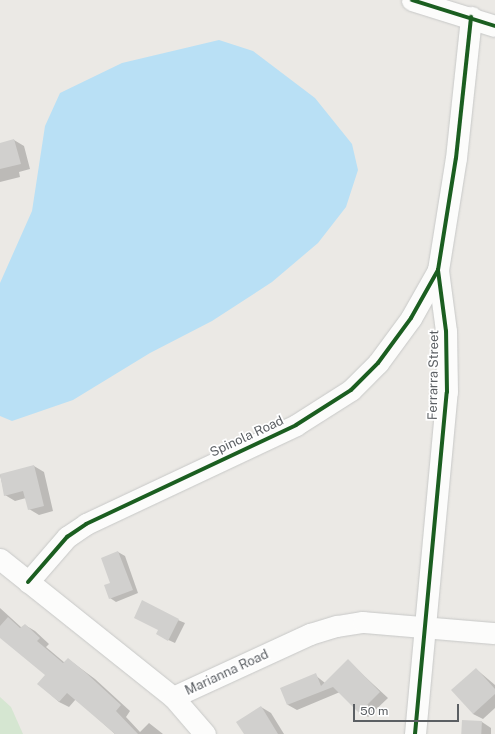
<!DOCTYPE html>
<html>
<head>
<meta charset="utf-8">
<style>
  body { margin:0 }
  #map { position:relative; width:495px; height:734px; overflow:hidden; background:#ebe9e5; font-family:"Public Sans",sans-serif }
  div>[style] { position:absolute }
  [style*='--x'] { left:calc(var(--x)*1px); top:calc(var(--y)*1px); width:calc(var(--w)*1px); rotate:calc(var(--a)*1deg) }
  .green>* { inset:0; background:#d5e6d1 }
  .water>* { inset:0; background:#b9e0f5 }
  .shadow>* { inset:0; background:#0003 }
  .building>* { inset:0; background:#d1d0ce; transform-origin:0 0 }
  .roads { filter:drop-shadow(0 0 1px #c7c8c7) drop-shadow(0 0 1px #c7c8c7) }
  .minor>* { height:21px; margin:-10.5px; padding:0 10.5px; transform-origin:10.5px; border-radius:10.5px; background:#fcfcfb }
  .cycleway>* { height:4px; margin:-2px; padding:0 2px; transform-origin:2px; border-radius:2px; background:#1b5e20 }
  span { translate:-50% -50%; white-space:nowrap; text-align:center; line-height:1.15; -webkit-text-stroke:3.5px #fff; paint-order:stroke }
  .street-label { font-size:13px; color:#5b5f63 }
  .scale { position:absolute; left:353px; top:704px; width:106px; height:18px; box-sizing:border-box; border:2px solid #5b5f63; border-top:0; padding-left:5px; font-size:12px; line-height:14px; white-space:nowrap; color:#5b5f63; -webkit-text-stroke:3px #fff; paint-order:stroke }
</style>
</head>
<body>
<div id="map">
  <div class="green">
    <div style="clip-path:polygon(0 697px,11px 707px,23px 734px,0 734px)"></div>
  </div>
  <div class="water">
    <div style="clip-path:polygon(219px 40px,253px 51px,315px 98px,352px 144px,358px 170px,346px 207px,318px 243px,272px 282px,212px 321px,150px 353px,73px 400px,12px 421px,0 416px,0 283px,32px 211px,45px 126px,60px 93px,122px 63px)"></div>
  </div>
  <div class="shadow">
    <div style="clip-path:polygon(14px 140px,24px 146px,30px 169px,19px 172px,20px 177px,0 182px,0 145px)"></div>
    <div style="clip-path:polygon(34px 466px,44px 472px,53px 511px,39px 515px,29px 509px,26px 498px,15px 501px,5px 495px,0 475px)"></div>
    <div style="clip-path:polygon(118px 552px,125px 556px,138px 593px,116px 602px,110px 598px)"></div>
    <div style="clip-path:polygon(0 608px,22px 628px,25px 625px,35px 631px,49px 644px,46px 647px,65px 663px,68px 659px,95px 679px,130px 711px,126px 717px,140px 732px,149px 723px,163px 734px,115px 734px,76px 699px,69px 707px,59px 702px,39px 684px,47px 675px,0 635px)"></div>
    <div style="clip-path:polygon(178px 620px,185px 623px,175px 643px,164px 638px,159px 630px)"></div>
    <div style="clip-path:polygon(348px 661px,388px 698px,368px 717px,340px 692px,297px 710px,288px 705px,282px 688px,315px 675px,325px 683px)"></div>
    <div style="clip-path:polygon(476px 669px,495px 685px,495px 708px,483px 719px,473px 714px)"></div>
    <div style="clip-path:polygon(261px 707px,271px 713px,284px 734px,245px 734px)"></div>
    <div style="clip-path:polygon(482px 722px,491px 728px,491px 734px,462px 734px)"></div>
  </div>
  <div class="building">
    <div style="clip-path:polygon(14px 139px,21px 164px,0 169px,0 143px)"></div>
    <div style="clip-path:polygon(34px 465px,44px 506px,28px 510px,23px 491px,4px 496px,0 474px)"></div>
    <div style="clip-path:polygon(118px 551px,133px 590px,109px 599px,104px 585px,110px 583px,101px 558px)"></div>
    <div style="clip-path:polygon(142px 600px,179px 619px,168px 641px,156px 634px,158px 630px,134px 618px)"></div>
    <div style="clip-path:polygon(8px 617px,20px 628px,25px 624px,40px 638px,37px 641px,63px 663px,68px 658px,85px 672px,121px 705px,116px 711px,138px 734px,115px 734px,67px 693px,59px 702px,37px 684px,45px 675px,0 638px,0 626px)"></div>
    <div style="clip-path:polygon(348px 659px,380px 692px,359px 713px,333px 687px,287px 705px,280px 688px,316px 673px,321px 686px)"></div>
    <div style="clip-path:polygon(476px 668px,495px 689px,495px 694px,473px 714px,451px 690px)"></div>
    <div style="clip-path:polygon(261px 706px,278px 734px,244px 734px,236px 722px)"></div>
    <div style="left:462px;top:720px;width:20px;height:14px;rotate:3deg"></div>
  </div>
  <div class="roads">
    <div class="minor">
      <div style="--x:412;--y:0;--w:87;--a:17.4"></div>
      <div style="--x:0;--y:559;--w:221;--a:38.6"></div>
      <div style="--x:173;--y:697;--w:49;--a:49.1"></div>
      <div style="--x:28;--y:582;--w:60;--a:-49.1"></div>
      <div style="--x:67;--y:537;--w:23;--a:-34"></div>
      <div style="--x:86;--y:524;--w:232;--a:-25.2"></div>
      <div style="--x:296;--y:425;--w:65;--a:-32.5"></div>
      <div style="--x:351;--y:390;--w:38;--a:-45"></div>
      <div style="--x:378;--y:363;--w:56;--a:-53.7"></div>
      <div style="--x:411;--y:318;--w:55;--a:-60.6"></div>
      <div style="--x:173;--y:697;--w:151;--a:-24.7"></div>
      <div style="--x:310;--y:634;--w:28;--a:-17"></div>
      <div style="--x:337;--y:626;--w:26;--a:-9"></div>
      <div style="--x:363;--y:622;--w:132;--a:4.8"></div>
      <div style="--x:415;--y:734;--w:343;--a:-84.7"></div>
      <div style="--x:447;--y:392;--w:61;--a:-90.9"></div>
      <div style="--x:446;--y:331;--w:62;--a:-97.5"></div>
      <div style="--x:438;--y:270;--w:113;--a:-80.9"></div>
      <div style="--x:456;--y:158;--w:142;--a:-83.9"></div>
    </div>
  </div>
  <div class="cycleway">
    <div style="--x:412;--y:0;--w:87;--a:17.4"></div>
    <div style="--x:28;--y:582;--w:60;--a:-49.1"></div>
    <div style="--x:67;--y:537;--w:23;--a:-34"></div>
    <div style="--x:86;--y:524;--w:232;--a:-25.2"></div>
    <div style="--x:296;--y:425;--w:65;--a:-32.5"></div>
    <div style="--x:351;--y:390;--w:38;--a:-45"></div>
    <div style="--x:378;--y:363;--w:56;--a:-53.7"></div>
    <div style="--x:411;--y:318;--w:55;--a:-60.6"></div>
    <div style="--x:415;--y:734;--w:343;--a:-84.7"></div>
    <div style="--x:447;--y:392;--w:61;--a:-90.9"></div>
    <div style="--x:446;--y:331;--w:62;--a:-97.5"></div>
    <div style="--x:438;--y:270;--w:113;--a:-80.9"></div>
    <div style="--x:456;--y:158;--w:142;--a:-83.9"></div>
  </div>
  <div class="street-label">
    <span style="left:434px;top:375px;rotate:-89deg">Ferrarra Street</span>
    <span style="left:247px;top:437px;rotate:-25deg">Spinola Road</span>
    <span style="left:227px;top:673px;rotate:-25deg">Marianna Road</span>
  </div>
  <div class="scale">50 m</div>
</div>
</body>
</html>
